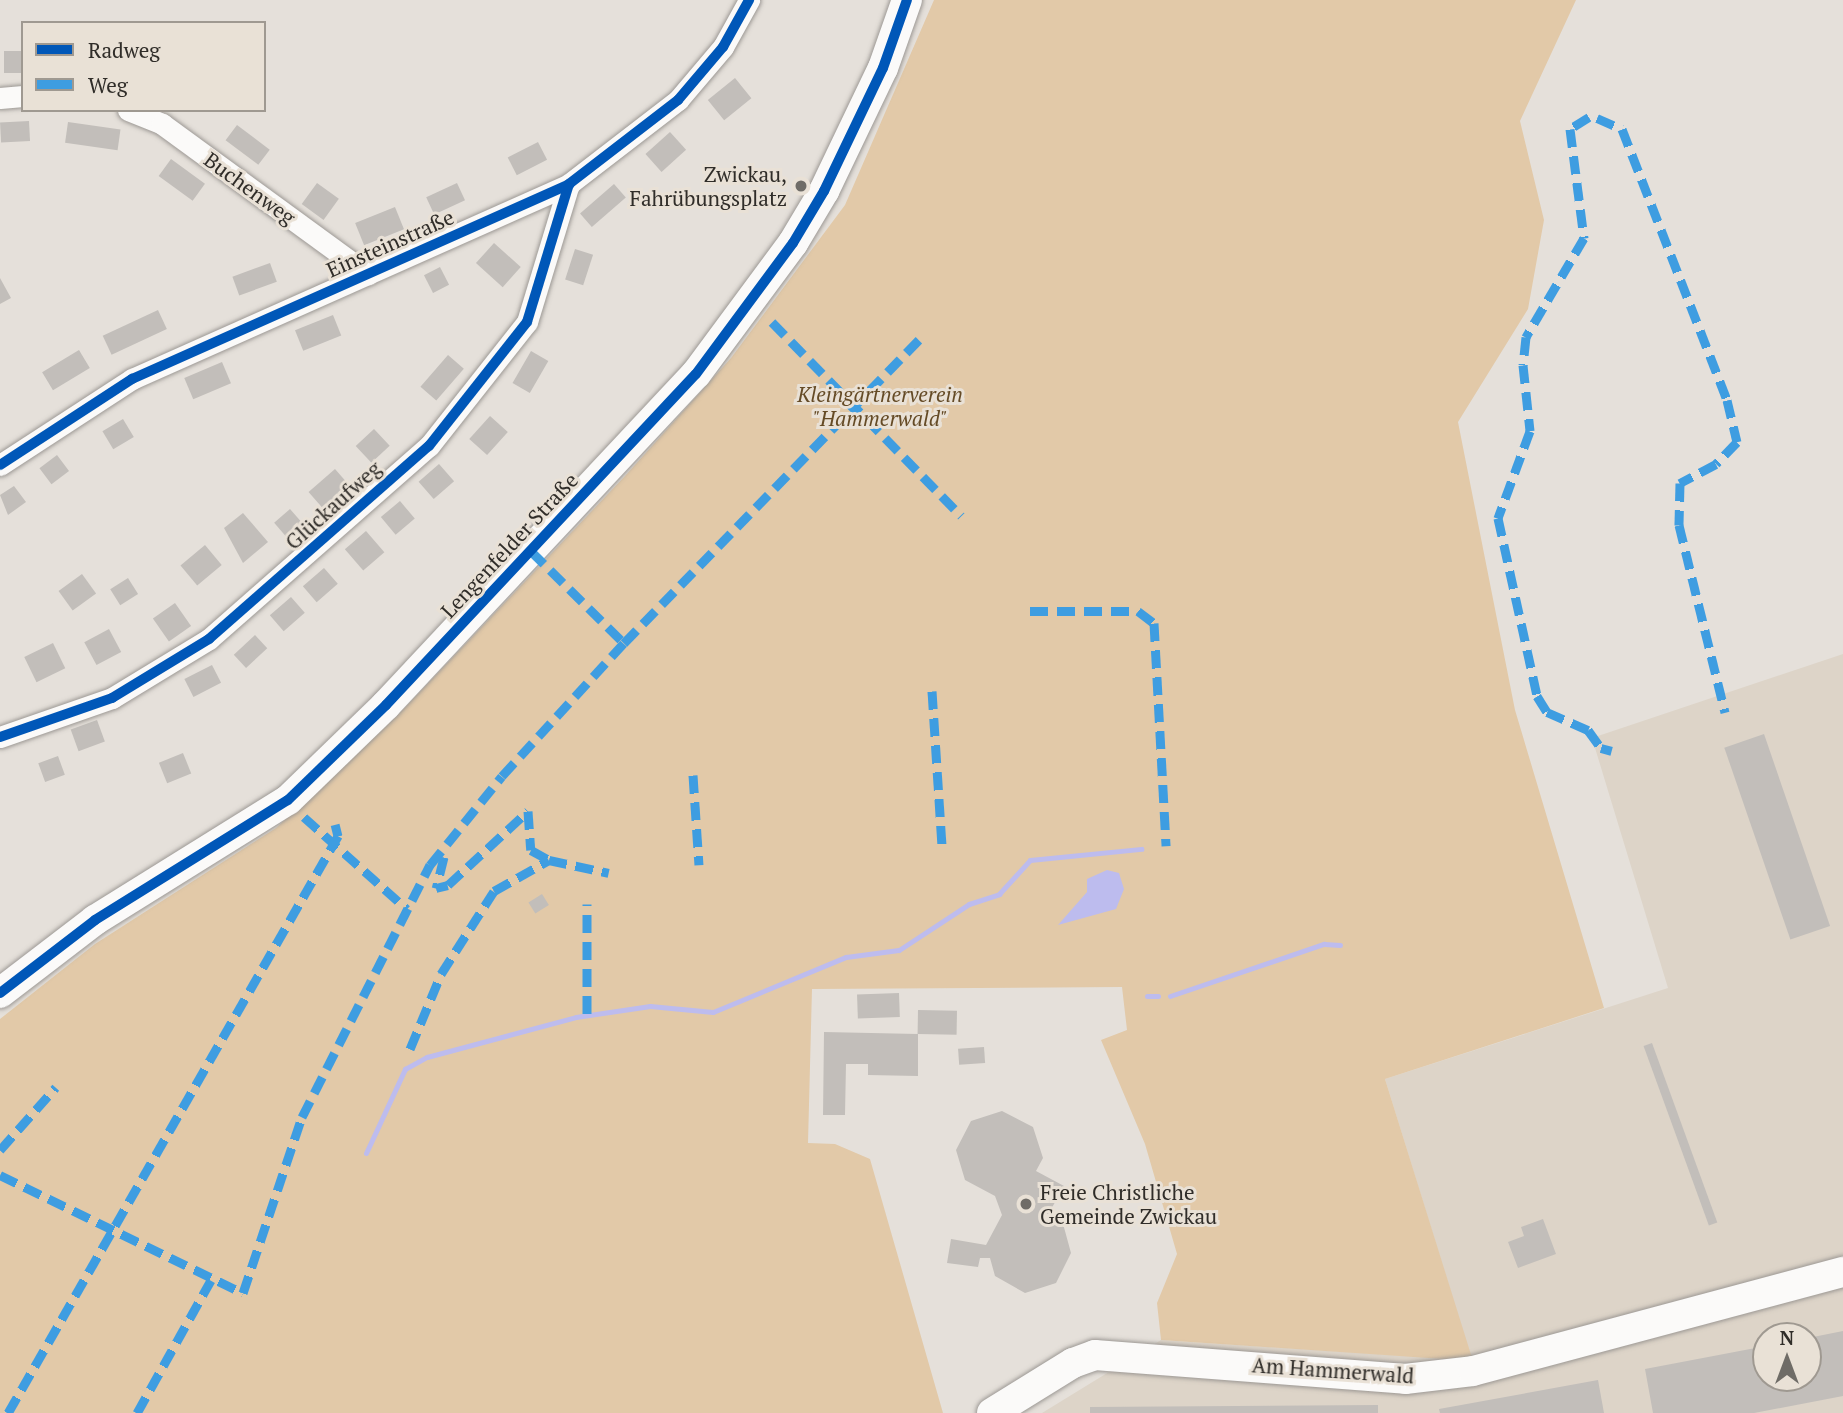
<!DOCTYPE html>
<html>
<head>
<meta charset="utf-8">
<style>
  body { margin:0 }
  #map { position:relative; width:1843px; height:1413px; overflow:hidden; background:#e5e0da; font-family:"PT Serif",serif }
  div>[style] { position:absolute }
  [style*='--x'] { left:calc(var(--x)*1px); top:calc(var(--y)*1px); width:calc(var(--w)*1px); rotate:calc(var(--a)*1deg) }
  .built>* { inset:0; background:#ddd4c8 }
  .green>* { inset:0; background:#e2c9a8 }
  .water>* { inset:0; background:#bdbcee }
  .stream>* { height:5px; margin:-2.5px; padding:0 2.5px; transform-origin:2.5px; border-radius:2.5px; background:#bdbcee }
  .building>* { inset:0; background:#c2beba; transform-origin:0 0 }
  .roads { filter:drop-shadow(0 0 2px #9c9894) drop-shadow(0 0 2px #9c9894) }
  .minor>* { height:21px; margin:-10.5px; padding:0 10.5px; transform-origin:10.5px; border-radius:10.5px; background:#fbfaf9 }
  .secondary>* { height:30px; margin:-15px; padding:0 15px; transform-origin:15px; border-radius:15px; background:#fbfaf9 }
  .quiet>* { height:9px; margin-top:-4.5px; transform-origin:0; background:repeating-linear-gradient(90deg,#3e9de1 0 18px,transparent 0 27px) }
  .cycleway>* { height:10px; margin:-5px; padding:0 5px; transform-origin:5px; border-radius:5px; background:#0057b8 }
  .dots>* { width:19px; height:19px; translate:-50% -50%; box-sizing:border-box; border:4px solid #e9e1d6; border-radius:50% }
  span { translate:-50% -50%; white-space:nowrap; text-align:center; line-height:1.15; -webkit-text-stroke:6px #e9e1d6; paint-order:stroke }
  .poi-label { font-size:21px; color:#302d29 }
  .right { translate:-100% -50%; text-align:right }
  .left { translate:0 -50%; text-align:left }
  .street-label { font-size:21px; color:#302d29 }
  .park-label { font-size:21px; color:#654b26; font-style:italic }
  .legend { position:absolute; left:21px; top:21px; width:245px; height:91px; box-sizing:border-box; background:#e9e1d6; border:2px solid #9f9991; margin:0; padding:9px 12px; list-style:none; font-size:21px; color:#302d29 }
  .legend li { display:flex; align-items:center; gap:14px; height:35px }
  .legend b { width:35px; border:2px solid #9f9991 }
  .north { position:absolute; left:1752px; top:1322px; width:70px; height:70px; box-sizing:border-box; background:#e9e1d6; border:2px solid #9f9991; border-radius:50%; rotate:0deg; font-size:19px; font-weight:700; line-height:28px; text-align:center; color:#302d29 }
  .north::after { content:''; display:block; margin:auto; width:24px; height:32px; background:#6f6c67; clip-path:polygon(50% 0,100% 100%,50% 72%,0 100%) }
</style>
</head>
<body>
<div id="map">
  <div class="built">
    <div style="clip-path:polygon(evenodd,1843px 654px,1843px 1413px,1042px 1413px,1161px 1340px,1472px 1360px,1385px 1079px,1668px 988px,1592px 738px,1843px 654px,1766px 1336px,1808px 1336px,1808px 1378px,1766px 1378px,1766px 1336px)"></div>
  </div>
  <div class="green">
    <div style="clip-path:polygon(934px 0,1576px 0,1520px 121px,1544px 220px,1528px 309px,1458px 422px,1515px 710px,1604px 1008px,1385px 1079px,1473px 1361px,1161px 1340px,1157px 1303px,1177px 1254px,1145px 1144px,1101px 1040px,1127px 1030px,1122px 987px,812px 989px,808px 1143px,835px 1144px,870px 1159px,943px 1413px,0 1413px,0 1019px,95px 944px,276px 828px,396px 717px,625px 476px,731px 358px,845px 205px)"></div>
  </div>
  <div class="water">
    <div style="clip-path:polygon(1107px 870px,1119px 873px,1124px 889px,1116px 909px,1058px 925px,1087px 892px,1087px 879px)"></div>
  </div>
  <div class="stream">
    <div style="--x:1147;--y:996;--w:11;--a:0"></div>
    <div style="--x:1170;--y:996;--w:163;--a:-18.7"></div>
    <div style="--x:1324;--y:944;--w:16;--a:4"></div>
    <div style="--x:366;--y:1153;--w:93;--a:-65.1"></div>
    <div style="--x:405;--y:1069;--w:25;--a:-29"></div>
    <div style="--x:427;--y:1057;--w:154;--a:-15"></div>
    <div style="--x:576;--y:1017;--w:75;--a:-8.5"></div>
    <div style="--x:650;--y:1006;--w:63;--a:5.4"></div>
    <div style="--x:713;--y:1012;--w:144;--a:-22.5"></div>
    <div style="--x:846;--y:957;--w:53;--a:-7.5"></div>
    <div style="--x:899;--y:950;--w:84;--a:-33.3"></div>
    <div style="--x:969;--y:904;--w:32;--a:-18"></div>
    <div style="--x:999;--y:894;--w:46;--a:-47.6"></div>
    <div style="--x:1030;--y:860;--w:112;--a:-5.7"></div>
  </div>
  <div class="building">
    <div style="left:23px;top:51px;width:22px;height:19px;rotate:90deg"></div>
    <div style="left:735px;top:78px;width:26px;height:35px;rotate:51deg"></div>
    <div style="left:29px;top:121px;width:20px;height:29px;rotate:87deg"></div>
    <div style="left:68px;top:122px;width:53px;height:21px;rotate:8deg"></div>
    <div style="left:237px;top:125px;width:41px;height:19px;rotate:37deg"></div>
    <div style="left:670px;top:132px;width:24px;height:33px;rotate:48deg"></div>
    <div style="left:538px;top:142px;width:20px;height:34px;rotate:63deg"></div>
    <div style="left:171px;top:159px;width:42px;height:21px;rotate:36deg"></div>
    <div style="left:317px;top:183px;width:27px;height:26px;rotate:36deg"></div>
    <div style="left:457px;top:183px;width:19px;height:34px;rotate:65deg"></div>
    <div style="left:614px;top:184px;width:18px;height:45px;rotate:49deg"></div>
    <div style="left:395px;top:207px;width:24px;height:43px;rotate:68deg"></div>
    <div style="left:494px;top:243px;width:36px;height:27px;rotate:42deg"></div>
    <div style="left:575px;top:249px;width:19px;height:32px;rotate:18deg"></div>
    <div style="left:270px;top:263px;width:20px;height:40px;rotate:70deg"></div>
    <div style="left:440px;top:267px;width:20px;height:18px;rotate:63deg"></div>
    <div style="clip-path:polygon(0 278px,11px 298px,0 304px)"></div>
    <div style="left:158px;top:310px;width:21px;height:61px;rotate:65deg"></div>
    <div style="left:333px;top:315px;width:22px;height:41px;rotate:68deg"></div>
    <div style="left:79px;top:350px;width:21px;height:43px;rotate:59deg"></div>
    <div style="left:531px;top:351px;width:20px;height:37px;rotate:30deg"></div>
    <div style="left:448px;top:355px;width:21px;height:42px;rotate:41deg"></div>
    <div style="left:222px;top:362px;width:23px;height:41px;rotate:67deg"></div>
    <div style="left:490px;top:416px;width:24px;height:31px;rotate:42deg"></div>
    <div style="left:123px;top:419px;width:21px;height:24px;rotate:59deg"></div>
    <div style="left:374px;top:429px;width:23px;height:25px;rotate:47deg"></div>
    <div style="left:57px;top:455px;width:20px;height:22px;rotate:53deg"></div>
    <div style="left:439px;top:464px;width:23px;height:27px;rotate:49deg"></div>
    <div style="left:335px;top:469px;width:21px;height:35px;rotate:49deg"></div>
    <div style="clip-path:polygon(14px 486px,26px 502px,8px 515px,0 495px)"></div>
    <div style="left:400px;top:501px;width:23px;height:25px;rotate:50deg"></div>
    <div style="left:290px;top:509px;width:21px;height:21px;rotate:49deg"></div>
    <div style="clip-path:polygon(243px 513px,268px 542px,243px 563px,224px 528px)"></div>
    <div style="left:366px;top:531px;width:28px;height:28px;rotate:49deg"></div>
    <div style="left:205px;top:545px;width:26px;height:32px;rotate:50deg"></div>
    <div style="left:324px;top:568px;width:21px;height:28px;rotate:49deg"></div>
    <div style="left:82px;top:574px;width:24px;height:29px;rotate:54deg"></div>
    <div style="left:128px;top:578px;width:19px;height:21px;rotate:58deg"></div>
    <div style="left:291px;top:597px;width:21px;height:28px;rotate:49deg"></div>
    <div style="left:175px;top:603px;width:28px;height:27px;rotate:55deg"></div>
    <div style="left:109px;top:629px;width:26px;height:28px;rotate:62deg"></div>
    <div style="left:255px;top:635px;width:18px;height:29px;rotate:47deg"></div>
    <div style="left:53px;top:643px;width:28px;height:32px;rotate:64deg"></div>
    <div style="left:212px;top:665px;width:20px;height:31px;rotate:63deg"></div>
    <div style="left:97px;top:720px;width:23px;height:28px;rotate:70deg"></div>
    <div style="left:1764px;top:734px;width:203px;height:42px;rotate:71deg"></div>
    <div style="left:183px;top:753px;width:22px;height:26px;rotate:68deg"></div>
    <div style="left:58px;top:756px;width:20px;height:21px;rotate:70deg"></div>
    <div style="left:542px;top:894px;width:13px;height:16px;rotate:58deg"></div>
    <div style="left:899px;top:993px;width:24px;height:42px;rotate:88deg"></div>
    <div style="left:918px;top:1010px;width:39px;height:24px;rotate:1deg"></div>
    <div style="clip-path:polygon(824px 1032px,918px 1034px,918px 1076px,868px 1075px,868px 1064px,846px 1064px,845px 1115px,823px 1115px)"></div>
    <div style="left:1652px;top:1043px;width:191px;height:9px;rotate:70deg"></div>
    <div style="left:984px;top:1047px;width:16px;height:26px;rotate:86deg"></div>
    <div style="clip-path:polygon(1002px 1111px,1033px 1127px,1043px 1158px,1036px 1171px,1064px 1186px,1049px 1213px,1062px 1220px,1071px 1253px,1056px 1283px,1025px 1293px,995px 1276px,990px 1258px,980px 1258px,978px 1267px,947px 1263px,951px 1239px,986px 1245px,1002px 1215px,995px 1196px,965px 1180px,956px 1150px,971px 1121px)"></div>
    <div style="clip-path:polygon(1543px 1219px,1556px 1254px,1518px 1268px,1508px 1242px,1524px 1236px,1521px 1227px)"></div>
    <div style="clip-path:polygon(1843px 1331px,1843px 1396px,1754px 1413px,1653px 1413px,1645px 1369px,1766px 1346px,1766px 1378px,1808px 1378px,1808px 1338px)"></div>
    <div style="clip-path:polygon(1598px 1380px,1604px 1413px,1440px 1413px,1439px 1409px)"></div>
    <div style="clip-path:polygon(1378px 1405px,1378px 1413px,1090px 1413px,1090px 1407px)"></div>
  </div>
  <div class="roads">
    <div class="minor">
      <div style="--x:0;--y:98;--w:23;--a:-5"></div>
      <div style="--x:128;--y:110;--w:37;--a:22"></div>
      <div style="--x:162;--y:124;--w:255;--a:36.1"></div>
      <div style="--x:0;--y:465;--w:158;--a:-33.1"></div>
      <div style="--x:132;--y:379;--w:479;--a:-24"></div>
      <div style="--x:569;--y:184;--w:138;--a:-37.6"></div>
      <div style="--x:678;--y:100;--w:70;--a:-49.7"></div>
      <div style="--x:723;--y:47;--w:54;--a:-61"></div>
      <div style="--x:0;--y:737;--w:119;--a:-19.2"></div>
      <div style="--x:112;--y:698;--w:114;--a:-31.3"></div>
      <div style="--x:209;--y:639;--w:293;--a:-41.3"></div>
      <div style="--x:429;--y:446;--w:158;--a:-51.7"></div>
      <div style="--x:527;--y:322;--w:144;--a:-73.1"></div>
    </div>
    <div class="secondary">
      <div style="--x:0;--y:993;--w:120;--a:-37.5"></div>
      <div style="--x:95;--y:920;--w:227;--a:-31.9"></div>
      <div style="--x:288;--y:800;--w:136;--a:-44.1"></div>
      <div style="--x:386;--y:705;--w:453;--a:-46.9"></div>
      <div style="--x:696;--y:374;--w:163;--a:-53.5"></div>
      <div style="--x:793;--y:243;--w:61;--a:-59.2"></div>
      <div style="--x:824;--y:191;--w:136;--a:-64.4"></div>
      <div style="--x:883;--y:68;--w:72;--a:-70.6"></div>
      <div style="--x:992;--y:1413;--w:95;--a:-31.7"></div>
      <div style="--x:1073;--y:1363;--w:23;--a:-20"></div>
      <div style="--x:1095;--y:1355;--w:311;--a:4.4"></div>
      <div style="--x:1405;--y:1379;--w:68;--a:-6.7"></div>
      <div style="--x:1473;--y:1371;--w:383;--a:-15"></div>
    </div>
  </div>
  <div class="quiet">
    <div style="--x:1589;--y:117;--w:22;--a:148"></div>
    <div style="--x:1570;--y:129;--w:110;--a:82.7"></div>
    <div style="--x:1584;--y:238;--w:115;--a:120.4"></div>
    <div style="--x:1526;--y:337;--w:28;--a:96"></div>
    <div style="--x:1523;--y:365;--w:66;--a:83.9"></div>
    <div style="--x:1530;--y:431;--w:93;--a:110.2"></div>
    <div style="--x:1498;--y:518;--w:182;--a:77.6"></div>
    <div style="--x:1537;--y:696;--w:19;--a:58"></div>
    <div style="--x:1547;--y:712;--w:45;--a:23.7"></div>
    <div style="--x:1588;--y:730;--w:22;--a:54"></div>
    <div style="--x:1601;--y:748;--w:11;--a:15"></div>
    <div style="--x:1597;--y:118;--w:27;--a:24"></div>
    <div style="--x:1622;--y:129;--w:291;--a:68.8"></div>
    <div style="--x:1727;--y:400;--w:43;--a:76.6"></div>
    <div style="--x:1737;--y:442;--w:30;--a:134"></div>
    <div style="--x:1716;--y:464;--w:41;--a:152.2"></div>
    <div style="--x:1680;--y:483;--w:42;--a:91.4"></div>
    <div style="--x:1679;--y:525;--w:193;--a:76.2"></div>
    <div style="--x:772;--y:322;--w:271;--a:45.7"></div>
    <div style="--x:531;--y:551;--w:131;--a:44.7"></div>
    <div style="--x:1030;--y:611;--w:108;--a:0"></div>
    <div style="--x:1138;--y:611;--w:20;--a:37"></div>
    <div style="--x:1154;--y:623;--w:223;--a:86.9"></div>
    <div style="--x:932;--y:691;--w:156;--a:86.3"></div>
    <div style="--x:693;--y:775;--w:90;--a:86.2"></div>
    <div style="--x:304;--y:817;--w:138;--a:41.8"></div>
    <div style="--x:444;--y:857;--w:32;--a:104"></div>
    <div style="--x:436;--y:888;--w:12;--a:-14"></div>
    <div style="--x:448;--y:885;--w:109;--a:-42.8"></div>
    <div style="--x:528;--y:811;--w:39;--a:86"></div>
    <div style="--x:531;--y:850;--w:21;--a:29"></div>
    <div style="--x:587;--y:1014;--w:110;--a:-90"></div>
    <div style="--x:410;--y:1049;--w:81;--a:-67.5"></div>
    <div style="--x:441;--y:974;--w:98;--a:-57.4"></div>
    <div style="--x:494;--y:891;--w:63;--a:-29.4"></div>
    <div style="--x:549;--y:860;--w:61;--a:12.2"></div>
    <div style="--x:0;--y:1150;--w:84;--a:-48.4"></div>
    <div style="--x:0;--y:1175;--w:270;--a:25.9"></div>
    <div style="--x:243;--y:1293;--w:186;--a:-71.5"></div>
    <div style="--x:302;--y:1117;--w:283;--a:-63.1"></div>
    <div style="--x:430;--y:865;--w:114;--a:-51"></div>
    <div style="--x:502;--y:776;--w:180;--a:-47.5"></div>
    <div style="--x:624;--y:643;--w:423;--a:-45.8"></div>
    <div style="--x:8;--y:1413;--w:665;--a:-60.23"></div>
    <div style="--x:338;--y:836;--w:12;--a:-104"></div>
    <div style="--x:137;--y:1413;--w:152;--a:-60.9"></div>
  </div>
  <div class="cycleway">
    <div style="--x:0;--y:465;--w:158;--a:-33.1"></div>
    <div style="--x:132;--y:379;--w:479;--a:-24"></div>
    <div style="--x:569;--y:184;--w:138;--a:-37.6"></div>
    <div style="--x:678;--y:100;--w:70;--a:-49.7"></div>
    <div style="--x:723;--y:47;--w:54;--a:-61"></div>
    <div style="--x:0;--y:737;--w:119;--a:-19.2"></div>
    <div style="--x:112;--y:698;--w:114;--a:-31.3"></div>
    <div style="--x:209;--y:639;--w:293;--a:-41.3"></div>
    <div style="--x:429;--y:446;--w:158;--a:-51.7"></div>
    <div style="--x:527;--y:322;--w:144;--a:-73.1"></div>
    <div style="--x:0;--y:993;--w:120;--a:-37.5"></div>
    <div style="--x:95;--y:920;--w:227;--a:-31.9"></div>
    <div style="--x:288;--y:800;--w:136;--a:-44.1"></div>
    <div style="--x:386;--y:705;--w:453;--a:-46.9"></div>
    <div style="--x:696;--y:374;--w:163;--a:-53.5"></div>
    <div style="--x:793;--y:243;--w:61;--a:-59.2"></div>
    <div style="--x:824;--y:191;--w:136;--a:-64.4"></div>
    <div style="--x:883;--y:68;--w:72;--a:-70.6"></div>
  </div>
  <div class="dots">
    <div style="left:801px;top:186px;background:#6f6c67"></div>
    <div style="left:1026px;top:1204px;background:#6f6c67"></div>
  </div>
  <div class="poi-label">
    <span class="right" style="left:787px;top:186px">Zwickau,<br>Fahrübungsplatz</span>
    <span class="left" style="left:1040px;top:1204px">Freie Christliche<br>Gemeinde Zwickau</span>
  </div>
  <div class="street-label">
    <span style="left:250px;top:188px;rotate:36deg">Buchenweg</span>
    <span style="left:390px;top:243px;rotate:-24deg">Einsteinstraße</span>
    <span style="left:333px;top:505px;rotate:-42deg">Glückaufweg</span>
    <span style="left:509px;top:545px;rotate:-47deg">Lengenfelder Straße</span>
    <span style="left:1333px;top:1370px;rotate:4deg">Am Hammerwald</span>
  </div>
  <div class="park-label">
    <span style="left:880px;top:406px">Kleingärtnerverein<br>"Hammerwald"</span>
  </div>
  <ul class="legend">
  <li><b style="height:9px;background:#0057b8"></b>Radweg</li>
  <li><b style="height:9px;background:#3e9de1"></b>Weg</li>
  </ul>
  <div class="north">N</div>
</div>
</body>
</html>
